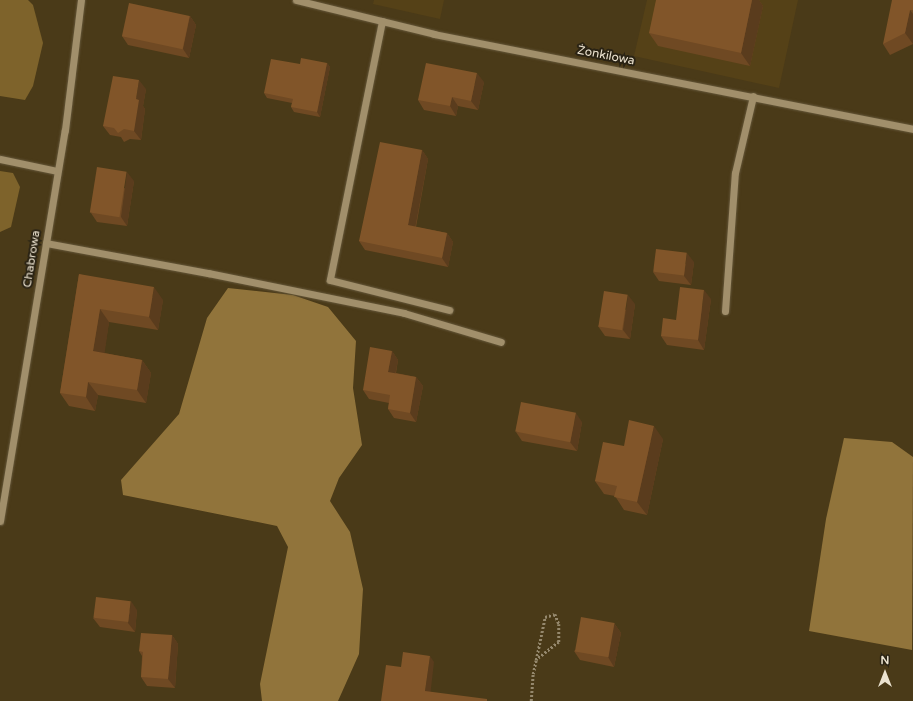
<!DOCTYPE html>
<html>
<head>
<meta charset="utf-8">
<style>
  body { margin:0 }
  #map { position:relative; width:913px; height:701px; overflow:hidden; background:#4a3a18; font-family:"Varela Round",sans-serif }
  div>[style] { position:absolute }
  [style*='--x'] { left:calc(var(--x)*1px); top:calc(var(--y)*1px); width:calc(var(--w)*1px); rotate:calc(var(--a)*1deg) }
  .built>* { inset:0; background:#554117 }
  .green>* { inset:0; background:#7e632b }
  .forest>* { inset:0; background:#91743b }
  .path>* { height:2.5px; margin-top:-1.25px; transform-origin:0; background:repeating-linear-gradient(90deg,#95886d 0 2px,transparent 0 4px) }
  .roads { filter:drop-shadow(0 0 1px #65573a) drop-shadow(0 0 1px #65573a) }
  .minor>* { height:7px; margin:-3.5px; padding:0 3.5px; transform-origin:3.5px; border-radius:3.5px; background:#a18f6b }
  .wall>* { inset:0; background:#6f4923 }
  .shaded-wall>* { inset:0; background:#5a3c1d }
  .building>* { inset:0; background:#815529; transform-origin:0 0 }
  span { translate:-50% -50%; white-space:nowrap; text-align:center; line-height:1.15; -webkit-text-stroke:4px #2a2314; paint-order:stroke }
  .street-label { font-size:12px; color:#ece3d0 }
  .north { position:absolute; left:865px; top:653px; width:40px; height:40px; -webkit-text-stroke:3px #2a2314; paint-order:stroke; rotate:0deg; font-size:11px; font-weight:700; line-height:16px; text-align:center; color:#ece3d0 }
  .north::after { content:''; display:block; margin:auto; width:14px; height:18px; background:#ece3d0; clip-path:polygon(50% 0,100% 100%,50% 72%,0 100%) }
</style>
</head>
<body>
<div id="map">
  <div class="built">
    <div style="clip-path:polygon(374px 0,444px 0,440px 19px,373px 4px)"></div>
    <div style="clip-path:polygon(647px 0,798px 0,779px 88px,634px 56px)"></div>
  </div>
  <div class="green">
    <div style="clip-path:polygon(0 0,28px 0,33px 5px,43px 43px,33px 86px,25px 100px,0 96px)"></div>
    <div style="clip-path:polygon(0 171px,13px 173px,20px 187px,11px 227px,0 232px)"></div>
  </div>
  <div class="forest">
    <div style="clip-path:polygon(228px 288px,293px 295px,328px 307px,356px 341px,353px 388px,362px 445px,339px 478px,330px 501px,350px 532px,363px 589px,359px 654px,338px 701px,262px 701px,260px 684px,288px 547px,277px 526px,123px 495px,121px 480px,179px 414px,207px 318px)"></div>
    <div style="clip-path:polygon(844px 438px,892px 442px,913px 457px,912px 650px,809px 631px,826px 519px)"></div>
  </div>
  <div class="path">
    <div style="--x:531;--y:701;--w:27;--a:-86"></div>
    <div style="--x:533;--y:674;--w:14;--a:-78"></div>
    <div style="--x:536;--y:660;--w:44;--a:-78.2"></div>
    <div style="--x:545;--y:617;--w:10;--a:-17"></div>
    <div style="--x:555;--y:614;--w:11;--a:68"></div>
    <div style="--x:559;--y:624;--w:18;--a:90"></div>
    <div style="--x:559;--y:642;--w:29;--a:142"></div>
  </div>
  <div class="roads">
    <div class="minor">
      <div style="--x:296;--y:0;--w:142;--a:13.8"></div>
      <div style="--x:434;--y:34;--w:488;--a:11.2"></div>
      <div style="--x:382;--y:21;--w:264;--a:101.4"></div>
      <div style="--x:330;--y:280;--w:123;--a:14.1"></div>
      <div style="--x:0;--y:159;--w:58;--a:11.9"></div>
      <div style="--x:46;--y:243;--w:165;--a:10.5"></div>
      <div style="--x:208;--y:273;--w:200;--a:11.5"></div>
      <div style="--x:404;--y:313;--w:101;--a:16.6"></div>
      <div style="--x:725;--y:311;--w:138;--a:-85.9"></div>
      <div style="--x:735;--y:173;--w:79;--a:-76.8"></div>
      <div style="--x:0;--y:521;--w:396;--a:-80.6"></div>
      <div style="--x:65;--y:130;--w:131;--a:-83"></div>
    </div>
  </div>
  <div class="wall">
    <div style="clip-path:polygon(752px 0,759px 0,763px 6px,750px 66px,658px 46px,649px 33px)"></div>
    <div style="clip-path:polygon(913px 0,913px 44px,890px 55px,883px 44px)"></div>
    <div style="clip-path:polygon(190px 16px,196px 25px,189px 58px,128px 45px,122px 36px)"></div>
    <div style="clip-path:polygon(327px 63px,330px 67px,320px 117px,294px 112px,291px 107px,292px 103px,267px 98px,264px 93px,300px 64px)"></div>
    <div style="clip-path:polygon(484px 82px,478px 110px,458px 106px,456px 116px,424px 110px,418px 100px)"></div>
    <div style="clip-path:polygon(146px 89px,143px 106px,145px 109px,141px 140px,130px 139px,124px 142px,121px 137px,110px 135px,103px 126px)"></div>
    <div style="clip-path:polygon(422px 150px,428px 159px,416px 227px,447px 233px,453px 242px,448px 267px,365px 250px,359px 241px)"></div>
    <div style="clip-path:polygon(134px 181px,127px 226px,97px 222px,91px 213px)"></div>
    <div style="clip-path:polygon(694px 262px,691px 285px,659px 281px,653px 272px)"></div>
    <div style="clip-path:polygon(79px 274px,163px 300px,158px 330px,109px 322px,104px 353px,142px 360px,151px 373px,146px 403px,98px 395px,95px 411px,69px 406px,60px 393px)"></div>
    <div style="clip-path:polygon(711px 299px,704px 350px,667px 345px,661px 336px)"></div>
    <div style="clip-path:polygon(635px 304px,630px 339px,605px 336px,598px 326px)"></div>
    <div style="clip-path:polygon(392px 351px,398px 360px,396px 373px,416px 377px,423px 386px,416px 422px,394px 418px,388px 409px,389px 403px,369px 399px,363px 390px)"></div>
    <div style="clip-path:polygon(582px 422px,577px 451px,522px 441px,516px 432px)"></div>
    <div style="clip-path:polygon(663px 439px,647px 515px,624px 510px,615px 496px,604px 494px,595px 481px,624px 446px)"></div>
    <div style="clip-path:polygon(137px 610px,135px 632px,100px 627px,93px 618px)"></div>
    <div style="clip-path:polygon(614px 623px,621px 633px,614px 667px,580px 660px,574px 651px)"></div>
    <div style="clip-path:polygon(172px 635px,178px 644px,175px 688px,147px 686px,141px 677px,142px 656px,139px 651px)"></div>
  </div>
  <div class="shaded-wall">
    <div style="clip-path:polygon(752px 0,759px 0,763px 6px,750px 66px,741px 53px)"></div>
    <div style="clip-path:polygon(910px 10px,913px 14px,913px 44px,905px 33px)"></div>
    <div style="clip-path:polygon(190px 16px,196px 25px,189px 58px,183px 49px)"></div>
    <div style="clip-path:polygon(327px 63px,330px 67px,320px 117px,317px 112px)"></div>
    <div style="clip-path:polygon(477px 73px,484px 82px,478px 110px,471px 101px)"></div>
    <div style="clip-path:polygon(139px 80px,146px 89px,143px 106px,145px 109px,141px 140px,134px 131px,136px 99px)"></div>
    <div style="clip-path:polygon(452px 97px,458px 106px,456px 116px,450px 106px)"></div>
    <div style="clip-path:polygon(422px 150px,428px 159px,414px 234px,408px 225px)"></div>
    <div style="clip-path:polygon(127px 172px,134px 181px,127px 226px,121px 217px)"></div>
    <div style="clip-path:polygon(447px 233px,453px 242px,448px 267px,442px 258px)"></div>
    <div style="clip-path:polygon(687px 253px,694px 262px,691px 285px,684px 276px)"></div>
    <div style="clip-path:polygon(154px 287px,163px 300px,158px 330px,149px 317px)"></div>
    <div style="clip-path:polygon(704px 290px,711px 299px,704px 350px,698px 340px)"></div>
    <div style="clip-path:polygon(628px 295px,635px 304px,630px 339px,623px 330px)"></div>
    <div style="clip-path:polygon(100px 309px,109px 322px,103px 365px,93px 351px)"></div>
    <div style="clip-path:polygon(392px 351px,398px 360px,394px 381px,388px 372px)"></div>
    <div style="clip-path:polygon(142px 360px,151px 373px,146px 403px,137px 390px)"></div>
    <div style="clip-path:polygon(416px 377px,423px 386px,416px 422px,410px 413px)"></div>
    <div style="clip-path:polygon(88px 382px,98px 395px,95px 411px,86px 397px)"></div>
    <div style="clip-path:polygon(576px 413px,582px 422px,577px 451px,570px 442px)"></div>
    <div style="clip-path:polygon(654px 426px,663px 439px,647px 515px,637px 502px)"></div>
    <div style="clip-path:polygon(131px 601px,137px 610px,135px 632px,128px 623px)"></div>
    <div style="clip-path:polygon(614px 623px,621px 633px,614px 667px,608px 657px)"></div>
    <div style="clip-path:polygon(172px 635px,178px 644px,175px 688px,168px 679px)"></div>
    <div style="clip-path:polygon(430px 656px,434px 662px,430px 697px,425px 691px)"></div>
  </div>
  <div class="building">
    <div style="clip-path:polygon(656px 0,752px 0,741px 53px,649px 33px)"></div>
    <div style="clip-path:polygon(892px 0,913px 0,913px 10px,910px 10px,905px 33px,883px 44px)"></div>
    <div style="left:129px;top:3px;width:62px;height:34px;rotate:12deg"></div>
    <div style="clip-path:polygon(301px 58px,327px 63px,317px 112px,291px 107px,293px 99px,264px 93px,271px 59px,300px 64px)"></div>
    <div style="clip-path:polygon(426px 63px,477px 73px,471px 101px,452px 97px,450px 106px,418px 100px)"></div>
    <div style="clip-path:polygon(113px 76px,139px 80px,136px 99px,139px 100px,134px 131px,124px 129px,118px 133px,114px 128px,103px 126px)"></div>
    <div style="clip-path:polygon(380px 142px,422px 150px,408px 225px,447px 233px,442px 258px,359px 241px)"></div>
    <div style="left:97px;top:167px;width:30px;height:46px;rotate:9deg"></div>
    <div style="left:656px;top:249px;width:31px;height:23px;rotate:7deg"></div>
    <div style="clip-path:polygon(79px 274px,154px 287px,149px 317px,100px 309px,93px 351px,142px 360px,137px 390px,88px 382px,86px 397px,60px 393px)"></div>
    <div style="clip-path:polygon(680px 287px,704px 290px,698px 340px,661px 336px,663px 318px,676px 320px)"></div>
    <div style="left:604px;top:291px;width:24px;height:36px;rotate:9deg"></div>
    <div style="clip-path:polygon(370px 347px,392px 351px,388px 372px,416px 377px,410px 413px,388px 409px,390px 395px,363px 390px)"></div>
    <div style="left:521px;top:402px;width:56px;height:30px;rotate:11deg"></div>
    <div style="clip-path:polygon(629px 420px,654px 426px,637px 502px,614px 497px,617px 486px,595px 481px,603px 442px,624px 446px)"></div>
    <div style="left:96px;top:597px;width:35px;height:21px;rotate:7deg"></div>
    <div style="left:581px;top:617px;width:34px;height:35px;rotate:10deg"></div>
    <div style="clip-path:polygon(141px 633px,172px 635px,168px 679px,141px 677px,143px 652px,139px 651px)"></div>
    <div style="clip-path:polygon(403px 652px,430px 656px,425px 691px,487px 699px,487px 701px,381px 701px,386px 665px,401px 667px)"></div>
  </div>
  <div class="street-label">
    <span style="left:606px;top:56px;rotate:11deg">Żonkilowa</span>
    <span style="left:32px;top:259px;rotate:-81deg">Chabrowa</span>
  </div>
  <div class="north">N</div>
</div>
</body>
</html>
